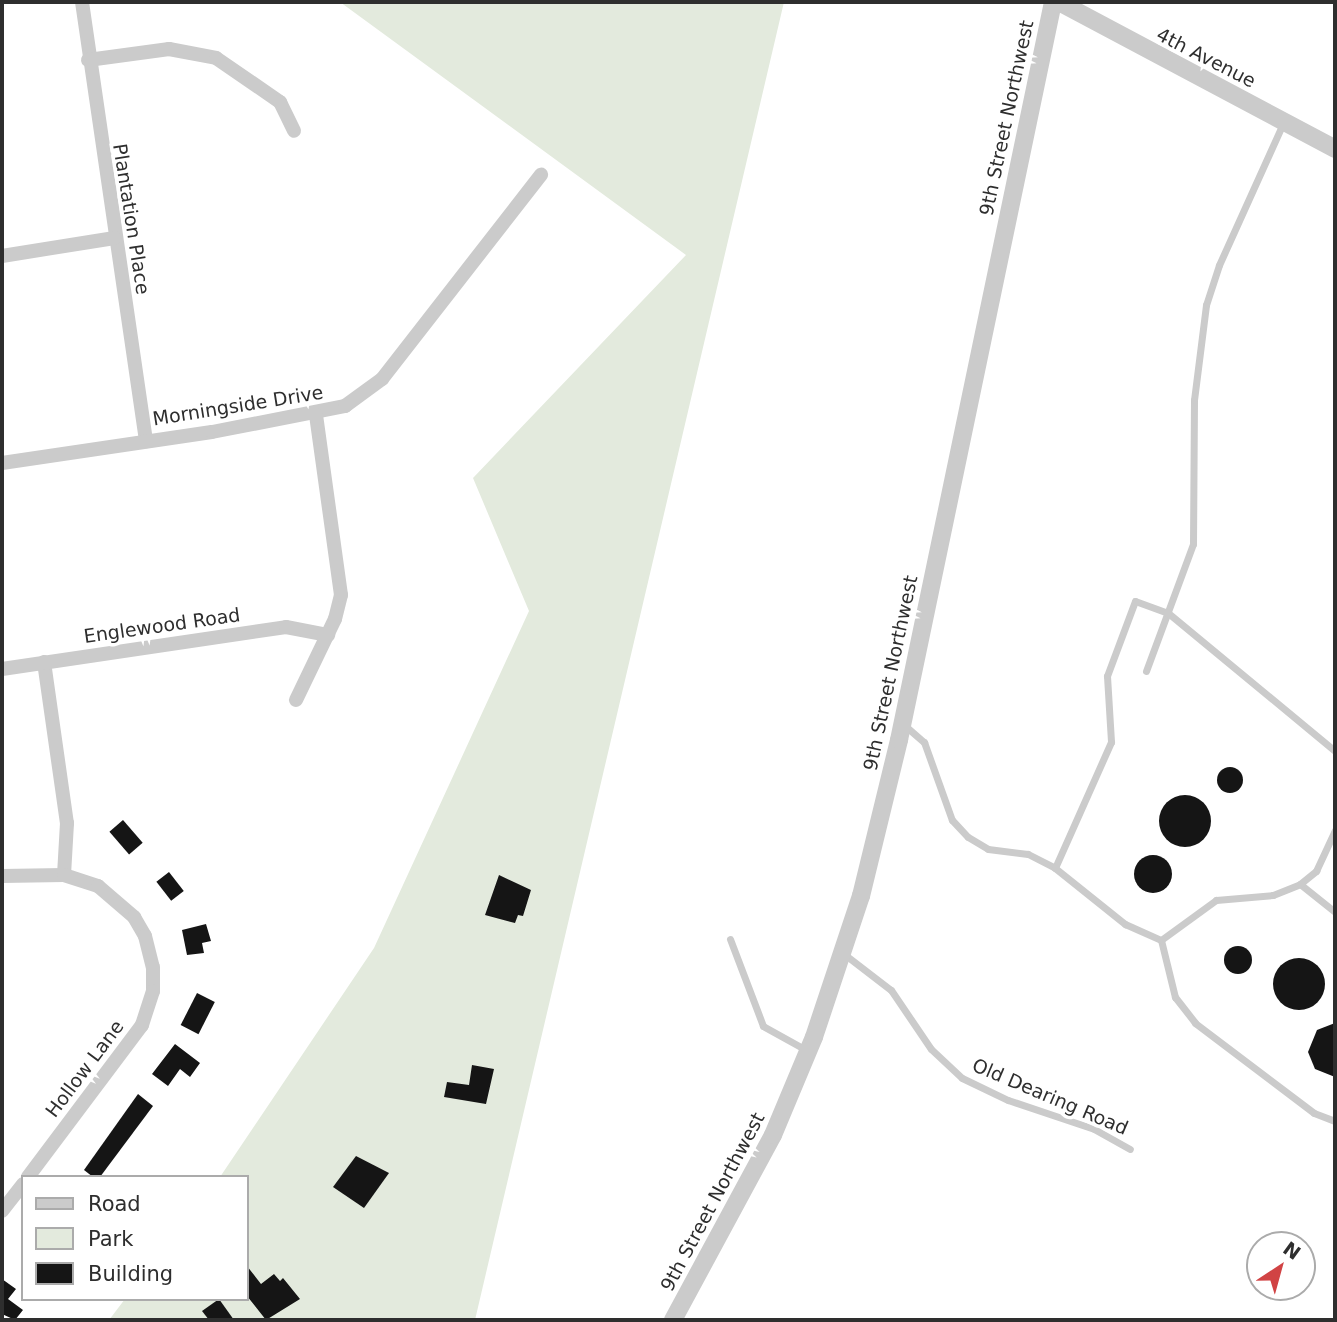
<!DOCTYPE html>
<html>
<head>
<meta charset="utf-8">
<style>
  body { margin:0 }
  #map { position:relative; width:1337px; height:1322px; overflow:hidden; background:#fff; font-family:"DejaVu Sans",sans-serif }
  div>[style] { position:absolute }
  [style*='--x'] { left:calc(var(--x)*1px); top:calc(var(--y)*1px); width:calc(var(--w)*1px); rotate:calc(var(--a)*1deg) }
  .green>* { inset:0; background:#e3eadd }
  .building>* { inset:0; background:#151515; transform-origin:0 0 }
  .round { border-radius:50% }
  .service>* { height:7px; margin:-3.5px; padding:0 3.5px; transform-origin:3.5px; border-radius:3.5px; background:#cbcbcb }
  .minor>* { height:14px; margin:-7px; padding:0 7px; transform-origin:7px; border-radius:7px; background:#cbcbcb }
  .tertiary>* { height:18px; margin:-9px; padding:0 9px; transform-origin:9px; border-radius:9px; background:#cbcbcb }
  span { translate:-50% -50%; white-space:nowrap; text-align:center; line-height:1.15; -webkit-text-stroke:7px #fff; paint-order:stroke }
  .street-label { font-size:19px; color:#2e2e2e }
  .frame { position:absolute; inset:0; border:4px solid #2e2e2e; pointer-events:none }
  .legend { position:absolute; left:21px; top:1175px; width:228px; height:126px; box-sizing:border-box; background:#fff; border:2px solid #ababab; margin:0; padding:9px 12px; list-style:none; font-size:21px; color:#2e2e2e }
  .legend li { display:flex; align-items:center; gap:14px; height:35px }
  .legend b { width:35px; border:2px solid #ababab }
  .north { position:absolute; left:1246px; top:1231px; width:70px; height:70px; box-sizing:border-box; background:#fff; border:2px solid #ababab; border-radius:50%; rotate:36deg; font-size:19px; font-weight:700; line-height:28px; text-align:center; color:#2e2e2e }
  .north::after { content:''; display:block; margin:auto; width:24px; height:32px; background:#d14344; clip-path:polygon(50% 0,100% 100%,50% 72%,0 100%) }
</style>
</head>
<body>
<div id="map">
  <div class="green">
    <div style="clip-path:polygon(340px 2px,784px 2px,475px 1320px,109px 1320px,125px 1299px,247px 1299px,247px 1177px,220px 1177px,374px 948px,529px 611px,473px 478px,686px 255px)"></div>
  </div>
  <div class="building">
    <div class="round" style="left:1217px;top:767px;width:26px;height:26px"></div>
    <div class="round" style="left:1159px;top:795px;width:52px;height:52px"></div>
    <div style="left:123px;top:820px;width:30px;height:18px;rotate:49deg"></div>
    <div class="round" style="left:1134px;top:855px;width:38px;height:38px"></div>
    <div style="left:169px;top:872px;width:24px;height:16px;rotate:52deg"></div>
    <div style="clip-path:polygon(499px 875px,531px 890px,523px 916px,518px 915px,515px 923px,485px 915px)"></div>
    <div style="clip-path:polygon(206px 924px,211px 941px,202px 943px,204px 953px,187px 955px,182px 930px)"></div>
    <div class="round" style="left:1224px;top:946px;width:28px;height:28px"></div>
    <div class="round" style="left:1273px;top:958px;width:52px;height:52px"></div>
    <div style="left:197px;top:993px;width:20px;height:36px;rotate:27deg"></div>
    <div style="clip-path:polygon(1335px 1023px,1335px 1077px,1315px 1069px,1308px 1052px,1317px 1030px)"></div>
    <div style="clip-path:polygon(175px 1044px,200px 1063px,190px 1077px,180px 1069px,168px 1086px,152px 1074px)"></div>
    <div style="clip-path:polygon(472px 1065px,494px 1069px,486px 1104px,444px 1097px,447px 1082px,469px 1085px)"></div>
    <div style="clip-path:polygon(138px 1094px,153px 1106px,100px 1177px,93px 1177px,84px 1170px)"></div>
    <div style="clip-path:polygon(356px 1156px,389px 1173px,364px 1208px,333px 1187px)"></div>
    <div style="clip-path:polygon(247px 1266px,261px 1284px,274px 1274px,280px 1281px,283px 1278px,300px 1299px,266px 1320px,247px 1296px)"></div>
    <div style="clip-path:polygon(2px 1279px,16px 1289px,8px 1299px,23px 1310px,15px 1320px,2px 1314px)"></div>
    <div style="clip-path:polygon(219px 1299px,234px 1320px,209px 1320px,202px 1311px)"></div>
  </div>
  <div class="service">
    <div style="--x:1146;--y:671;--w:135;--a:-69.7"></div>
    <div style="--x:1193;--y:544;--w:144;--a:-89.6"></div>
    <div style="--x:1194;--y:400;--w:96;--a:-82.8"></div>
    <div style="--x:1206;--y:305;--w:42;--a:-72"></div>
    <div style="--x:1219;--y:265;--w:156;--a:-65.7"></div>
    <div style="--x:903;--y:724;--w:28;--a:41"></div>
    <div style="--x:924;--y:742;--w:83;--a:70.3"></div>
    <div style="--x:952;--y:820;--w:23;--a:47"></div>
    <div style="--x:968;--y:837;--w:23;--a:31"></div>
    <div style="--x:988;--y:849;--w:40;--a:7.1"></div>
    <div style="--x:1028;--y:854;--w:30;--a:27"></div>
    <div style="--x:1335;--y:751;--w:217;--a:-140.4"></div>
    <div style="--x:1168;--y:613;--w:35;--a:-160"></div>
    <div style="--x:1135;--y:601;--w:80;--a:110.5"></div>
    <div style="--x:1107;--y:676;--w:66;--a:86.5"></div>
    <div style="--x:1111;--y:742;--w:138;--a:114"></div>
    <div style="--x:1055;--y:868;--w:90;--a:38.7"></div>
    <div style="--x:1125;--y:924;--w:39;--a:24"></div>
    <div style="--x:1161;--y:940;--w:59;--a:76.2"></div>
    <div style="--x:1175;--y:997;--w:33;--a:52"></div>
    <div style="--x:1195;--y:1023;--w:149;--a:37.1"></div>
    <div style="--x:1314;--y:1113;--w:22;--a:21"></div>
    <div style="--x:1300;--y:884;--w:45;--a:38.7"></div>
    <div style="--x:730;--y:939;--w:93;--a:69.2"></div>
    <div style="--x:763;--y:1026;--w:51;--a:29.1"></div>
    <div style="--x:1161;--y:940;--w:68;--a:-36"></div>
    <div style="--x:1216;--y:900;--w:57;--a:-5"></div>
    <div style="--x:1273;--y:895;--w:29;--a:-22"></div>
    <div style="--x:1300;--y:884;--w:21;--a:-39"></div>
    <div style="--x:1316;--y:871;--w:45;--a:-65.1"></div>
    <div style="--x:844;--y:954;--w:59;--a:37.5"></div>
    <div style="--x:891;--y:990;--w:71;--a:55.9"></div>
    <div style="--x:931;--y:1049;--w:42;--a:43.1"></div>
    <div style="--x:962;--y:1078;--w:51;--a:25.6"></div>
    <div style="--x:1008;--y:1100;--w:91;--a:18.6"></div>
    <div style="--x:1094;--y:1129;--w:41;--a:29.1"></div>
  </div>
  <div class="minor">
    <div style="--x:82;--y:2;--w:444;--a:81.7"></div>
    <div style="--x:88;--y:60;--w:82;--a:-7.7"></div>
    <div style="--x:169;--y:49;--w:48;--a:10.8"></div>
    <div style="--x:216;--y:58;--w:78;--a:34.5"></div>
    <div style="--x:280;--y:102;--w:32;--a:64"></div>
    <div style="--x:2;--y:256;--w:114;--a:-9.1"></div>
    <div style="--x:2;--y:463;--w:212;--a:-8.4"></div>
    <div style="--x:212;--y:432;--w:136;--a:-11.1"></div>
    <div style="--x:345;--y:406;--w:46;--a:-36.1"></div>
    <div style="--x:382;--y:379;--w:259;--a:-52.1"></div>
    <div style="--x:44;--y:662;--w:163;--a:81.9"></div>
    <div style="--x:67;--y:823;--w:52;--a:93.3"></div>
    <div style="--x:2;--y:669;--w:287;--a:-8.4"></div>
    <div style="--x:286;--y:627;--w:43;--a:10.8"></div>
    <div style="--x:296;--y:700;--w:90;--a:-64.3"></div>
    <div style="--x:335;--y:619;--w:25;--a:-76"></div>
    <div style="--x:341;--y:595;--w:182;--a:-97.9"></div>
    <div style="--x:2;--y:876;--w:62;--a:-0.9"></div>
    <div style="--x:64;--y:875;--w:36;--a:18"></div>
    <div style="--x:98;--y:886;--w:48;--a:40.7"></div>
    <div style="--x:134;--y:917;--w:22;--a:60"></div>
    <div style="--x:145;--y:936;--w:32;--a:76"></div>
    <div style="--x:153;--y:967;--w:24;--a:90"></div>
    <div style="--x:153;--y:991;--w:36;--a:108"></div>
    <div style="--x:142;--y:1025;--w:190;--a:126.9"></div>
    <div style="--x:2;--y:1211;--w:34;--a:-52"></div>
  </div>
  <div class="tertiary">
    <div style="--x:1059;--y:2;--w:313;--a:28"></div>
    <div style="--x:673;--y:1320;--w:210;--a:-61.6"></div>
    <div style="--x:773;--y:1135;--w:106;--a:-67.3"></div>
    <div style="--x:814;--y:1037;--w:149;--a:-71.6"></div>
    <div style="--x:861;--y:896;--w:161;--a:-76.3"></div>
    <div style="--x:899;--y:740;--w:754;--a:-78.21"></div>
  </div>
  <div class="street-label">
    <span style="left:1206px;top:58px;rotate:27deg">4th Avenue</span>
    <span style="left:1007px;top:118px;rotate:-78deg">9th Street Northwest</span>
    <span style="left:131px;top:219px;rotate:81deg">Plantation Place</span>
    <span style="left:238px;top:406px;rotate:-9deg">Morningside Drive</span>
    <span style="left:162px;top:626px;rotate:-8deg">Englewood Road</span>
    <span style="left:891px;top:673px;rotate:-78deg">9th Street Northwest</span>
    <span style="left:85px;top:1069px;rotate:-53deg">Hollow Lane</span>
    <span style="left:1050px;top:1097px;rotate:23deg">Old Dearing Road</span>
    <span style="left:713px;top:1202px;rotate:-62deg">9th Street Northwest</span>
  </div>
  <div class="frame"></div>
  <ul class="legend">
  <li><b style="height:9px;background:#cbcbcb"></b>Road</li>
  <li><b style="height:19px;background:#e3eadd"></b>Park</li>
  <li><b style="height:19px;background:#151515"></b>Building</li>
  </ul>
  <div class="north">N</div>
</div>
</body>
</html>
